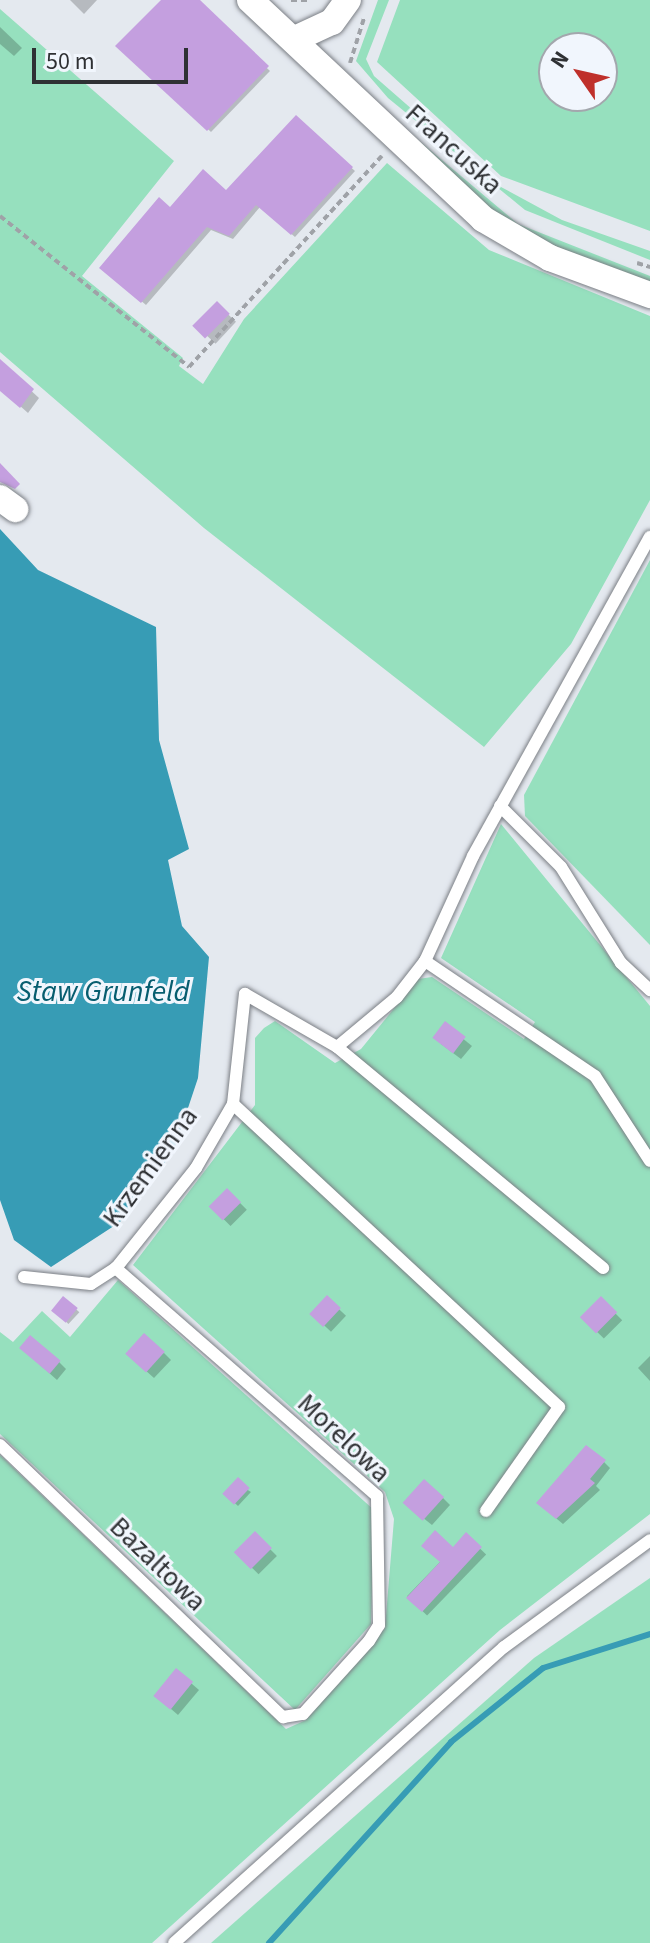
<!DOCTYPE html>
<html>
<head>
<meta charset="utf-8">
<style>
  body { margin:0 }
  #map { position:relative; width:650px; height:1943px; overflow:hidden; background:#e4e9ef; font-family:"Source Sans 3",sans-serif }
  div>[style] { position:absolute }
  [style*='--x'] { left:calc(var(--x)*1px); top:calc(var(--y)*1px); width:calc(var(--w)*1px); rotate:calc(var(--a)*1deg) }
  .green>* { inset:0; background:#96e0be }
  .water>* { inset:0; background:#379cb5 }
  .shadow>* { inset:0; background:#0003; transform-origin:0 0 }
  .stream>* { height:6px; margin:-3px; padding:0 3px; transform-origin:3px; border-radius:3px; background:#379cb5 }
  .building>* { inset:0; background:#c49fdf; transform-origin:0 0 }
  .path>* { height:4px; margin-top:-2px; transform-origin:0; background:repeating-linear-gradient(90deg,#9fa2a7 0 6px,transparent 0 10px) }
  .roads { filter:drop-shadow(0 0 2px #7b7f85) drop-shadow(0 0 2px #7b7f85) }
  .service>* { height:12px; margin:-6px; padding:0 6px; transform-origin:6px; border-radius:6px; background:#fff }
  .minor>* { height:26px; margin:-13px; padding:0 13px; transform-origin:13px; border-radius:13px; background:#fff }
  span { translate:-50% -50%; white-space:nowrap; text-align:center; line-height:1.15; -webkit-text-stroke:6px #f1f6fd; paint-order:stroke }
  .street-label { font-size:28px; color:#2f3134 }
  .water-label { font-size:30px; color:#075d6f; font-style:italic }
  .north { position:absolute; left:538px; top:32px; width:80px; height:80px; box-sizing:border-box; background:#f1f6fd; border:2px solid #a3a7ad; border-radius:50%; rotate:304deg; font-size:22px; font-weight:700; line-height:32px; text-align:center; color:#2f3134 }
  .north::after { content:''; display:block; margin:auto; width:28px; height:36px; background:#bf302b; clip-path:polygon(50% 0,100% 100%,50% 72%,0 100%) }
  .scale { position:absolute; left:32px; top:48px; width:156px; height:36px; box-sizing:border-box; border:4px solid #2f3134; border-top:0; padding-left:10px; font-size:24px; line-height:28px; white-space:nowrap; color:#2f3134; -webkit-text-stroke:6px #f1f6fd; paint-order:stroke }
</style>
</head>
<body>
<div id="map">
  <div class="green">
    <div style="clip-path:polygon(378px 0,389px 0,366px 59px,374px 76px,501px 187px,562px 220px,650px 251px,650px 260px,525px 210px,388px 98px,356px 61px)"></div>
    <div style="clip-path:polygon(evenodd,400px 0,650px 0,650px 231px,501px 176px,377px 62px,400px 0,554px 48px,602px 48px,602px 96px,554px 96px,554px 48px)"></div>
    <div style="clip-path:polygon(0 9px,174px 161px,82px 276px,183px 358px,179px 366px,203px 384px,244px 319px,387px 163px,489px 250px,650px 316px,650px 500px,571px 644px,484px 747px,204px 528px,0 352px)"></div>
    <div style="clip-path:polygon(392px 118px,518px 224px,650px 276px,650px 284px,569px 255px,489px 210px)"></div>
    <div style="clip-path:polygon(650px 560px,650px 945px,525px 816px,524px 795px)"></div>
    <div style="clip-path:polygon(501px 824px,650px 1006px,650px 1514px,500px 1630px,152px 1943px,0 1943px,0 1455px,286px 1729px,306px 1720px,385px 1628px,394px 1519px,385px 1492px,133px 1265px,255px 1105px,255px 1038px,264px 1028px,275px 1021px,335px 1063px,361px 1049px,418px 979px,432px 977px,524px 1039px,535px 1022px,441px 958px)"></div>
    <div style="clip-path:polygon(118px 1280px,374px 1510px,371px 1624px,295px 1710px,0 1434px,0 1332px,13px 1342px,42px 1311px,70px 1337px)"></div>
    <div style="clip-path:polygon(650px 1578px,650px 1943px,211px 1943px,534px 1658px)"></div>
  </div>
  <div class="water">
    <div style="clip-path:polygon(0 529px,38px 570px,156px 627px,159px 740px,189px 849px,168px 860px,182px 926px,209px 957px,198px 1078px,174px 1150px,120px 1222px,51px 1267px,14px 1240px,0 1200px)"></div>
  </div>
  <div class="shadow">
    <div style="clip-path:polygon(70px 0,97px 0,84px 14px)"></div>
    <div style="clip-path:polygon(163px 0,196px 0,270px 71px,211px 132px,118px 46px)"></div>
    <div style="clip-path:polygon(0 27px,22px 48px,14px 56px,0 44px)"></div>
    <div style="clip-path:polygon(296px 118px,355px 171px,295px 237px,260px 207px,233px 239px,211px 230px,146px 305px,106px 271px,170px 209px,226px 193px)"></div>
    <div style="left:217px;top:304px;width:26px;height:30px;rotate:43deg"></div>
    <div style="clip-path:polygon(0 362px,39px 398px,28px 413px,0 388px)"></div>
    <div style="clip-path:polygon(445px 1024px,472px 1046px,461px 1059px,441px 1044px)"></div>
    <div style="left:227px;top:1190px;width:28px;height:23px;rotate:45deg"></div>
    <div style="left:64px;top:1298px;width:21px;height:16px;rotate:43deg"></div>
    <div style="left:327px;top:1298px;width:26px;height:22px;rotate:43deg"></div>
    <div style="left:601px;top:1299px;width:30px;height:26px;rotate:45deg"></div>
    <div style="clip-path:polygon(164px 1353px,171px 1360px,154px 1378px,135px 1361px)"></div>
    <div style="clip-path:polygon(29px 1355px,59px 1362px,66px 1369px,57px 1380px)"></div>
    <div style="clip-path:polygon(650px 1356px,650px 1381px,638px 1368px)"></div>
    <div style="clip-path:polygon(604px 1462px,610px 1468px,596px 1486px,600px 1490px,563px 1524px,545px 1509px)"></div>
    <div style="clip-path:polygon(236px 1483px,251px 1492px,238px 1506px,225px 1494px)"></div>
    <div style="clip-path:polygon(443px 1498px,450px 1505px,432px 1525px,412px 1509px)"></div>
    <div style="left:255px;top:1534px;width:31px;height:26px;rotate:45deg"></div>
    <div style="left:466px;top:1535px;width:28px;height:85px;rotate:44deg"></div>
    <div style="clip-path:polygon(177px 1671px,199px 1690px,178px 1715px,163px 1702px)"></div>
  </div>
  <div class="stream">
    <div style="--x:269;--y:1943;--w:271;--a:-47.8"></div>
    <div style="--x:451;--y:1742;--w:118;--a:-38.8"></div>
    <div style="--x:543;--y:1668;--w:112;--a:-17.6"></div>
  </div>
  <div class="building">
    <div style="clip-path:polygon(161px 0,200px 0,269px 66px,207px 131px,115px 46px)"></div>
    <div style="clip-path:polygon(296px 115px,353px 167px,291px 235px,256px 205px,229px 236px,207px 227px,141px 303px,99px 268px,159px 197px,170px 207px,203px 169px,226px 190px)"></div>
    <div style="left:217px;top:301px;width:18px;height:35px;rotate:45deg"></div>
    <div style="clip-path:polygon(0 359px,34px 389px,20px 408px,0 391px)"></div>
    <div style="clip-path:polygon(0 463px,20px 484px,15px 489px,0 482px)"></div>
    <div style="left:445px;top:1021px;width:26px;height:21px;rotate:37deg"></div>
    <div style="left:227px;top:1188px;width:20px;height:26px;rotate:45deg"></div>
    <div style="left:327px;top:1295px;width:19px;height:26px;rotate:43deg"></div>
    <div style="left:63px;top:1296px;width:19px;height:19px;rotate:39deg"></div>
    <div style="left:601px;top:1296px;width:23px;height:30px;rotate:45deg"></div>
    <div style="left:144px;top:1333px;width:28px;height:28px;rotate:42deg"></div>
    <div style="left:30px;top:1335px;width:40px;height:17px;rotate:40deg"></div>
    <div style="clip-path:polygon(586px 1445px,606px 1460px,590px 1479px,595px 1483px,556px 1519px,536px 1503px)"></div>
    <div style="left:238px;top:1477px;width:16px;height:23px;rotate:43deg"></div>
    <div style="left:424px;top:1479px;width:27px;height:32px;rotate:42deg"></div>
    <div style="clip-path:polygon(435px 1530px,453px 1547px,466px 1532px,482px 1547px,422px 1612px,406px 1598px,440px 1562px,421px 1546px)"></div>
    <div style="left:255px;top:1531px;width:24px;height:30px;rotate:45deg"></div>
    <div style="left:176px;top:1668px;width:22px;height:36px;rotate:39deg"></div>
  </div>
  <div class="path">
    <div style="--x:291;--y:0;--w:19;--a:0"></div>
    <div style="--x:350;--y:63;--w:47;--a:-72.7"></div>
    <div style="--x:0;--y:216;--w:242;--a:38.6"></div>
    <div style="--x:189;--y:367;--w:286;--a:-47.6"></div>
    <div style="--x:637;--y:263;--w:14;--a:17"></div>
  </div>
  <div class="roads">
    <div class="service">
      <div style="--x:500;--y:806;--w:86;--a:45"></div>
      <div style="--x:561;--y:867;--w:113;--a:58"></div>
      <div style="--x:621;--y:963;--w:40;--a:43"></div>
      <div style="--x:425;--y:961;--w:205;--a:34.1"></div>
      <div style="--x:595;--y:1076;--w:101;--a:57.1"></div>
      <div style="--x:337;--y:1047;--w:346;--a:39.7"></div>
      <div style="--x:233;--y:1104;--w:445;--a:42.9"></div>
      <div style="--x:559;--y:1407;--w:127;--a:125.1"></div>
      <div style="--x:24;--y:1277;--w:67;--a:6"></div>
      <div style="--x:91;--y:1284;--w:30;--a:-33"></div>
      <div style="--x:116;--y:1268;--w:128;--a:-51.3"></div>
      <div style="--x:196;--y:1168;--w:74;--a:-60"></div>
      <div style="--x:233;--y:1104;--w:111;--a:-83.8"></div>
      <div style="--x:245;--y:994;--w:106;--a:29.9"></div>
      <div style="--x:337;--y:1047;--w:78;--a:-39.8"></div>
      <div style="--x:397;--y:997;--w:46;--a:-52.1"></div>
      <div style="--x:425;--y:961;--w:115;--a:-65.4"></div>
      <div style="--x:473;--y:856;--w:365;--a:-61"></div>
      <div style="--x:0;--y:1445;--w:393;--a:43.9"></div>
      <div style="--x:283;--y:1717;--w:20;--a:-9"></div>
      <div style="--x:303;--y:1714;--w:98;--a:-47.9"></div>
      <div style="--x:369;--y:1641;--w:19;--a:-58"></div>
      <div style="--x:379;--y:1625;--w:129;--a:-90.9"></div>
      <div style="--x:377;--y:1496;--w:347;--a:-138.9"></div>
      <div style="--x:174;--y:1943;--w:443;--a:-41.9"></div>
      <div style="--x:504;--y:1647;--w:181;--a:-36.2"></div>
    </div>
    <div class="minor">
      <div style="--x:250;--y:0;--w:320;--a:43.2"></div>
      <div style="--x:483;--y:219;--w:78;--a:30.2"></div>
      <div style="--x:550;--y:258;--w:107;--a:20.3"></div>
      <div style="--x:297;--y:38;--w:38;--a:-25"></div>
      <div style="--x:332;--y:22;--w:27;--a:-54"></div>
      <div style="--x:0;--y:498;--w:19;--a:36"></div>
    </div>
  </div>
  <div class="street-label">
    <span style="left:454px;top:149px;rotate:42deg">Francuska</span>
    <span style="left:150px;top:1167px;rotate:-54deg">Krzemienna</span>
    <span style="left:344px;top:1438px;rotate:43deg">Morelowa</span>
    <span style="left:158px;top:1564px;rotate:44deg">Bazaltowa</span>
  </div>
  <div class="water-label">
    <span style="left:103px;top:992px">Staw Grunfeld</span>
  </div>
  <div class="north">N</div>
  <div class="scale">50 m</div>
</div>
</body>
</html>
